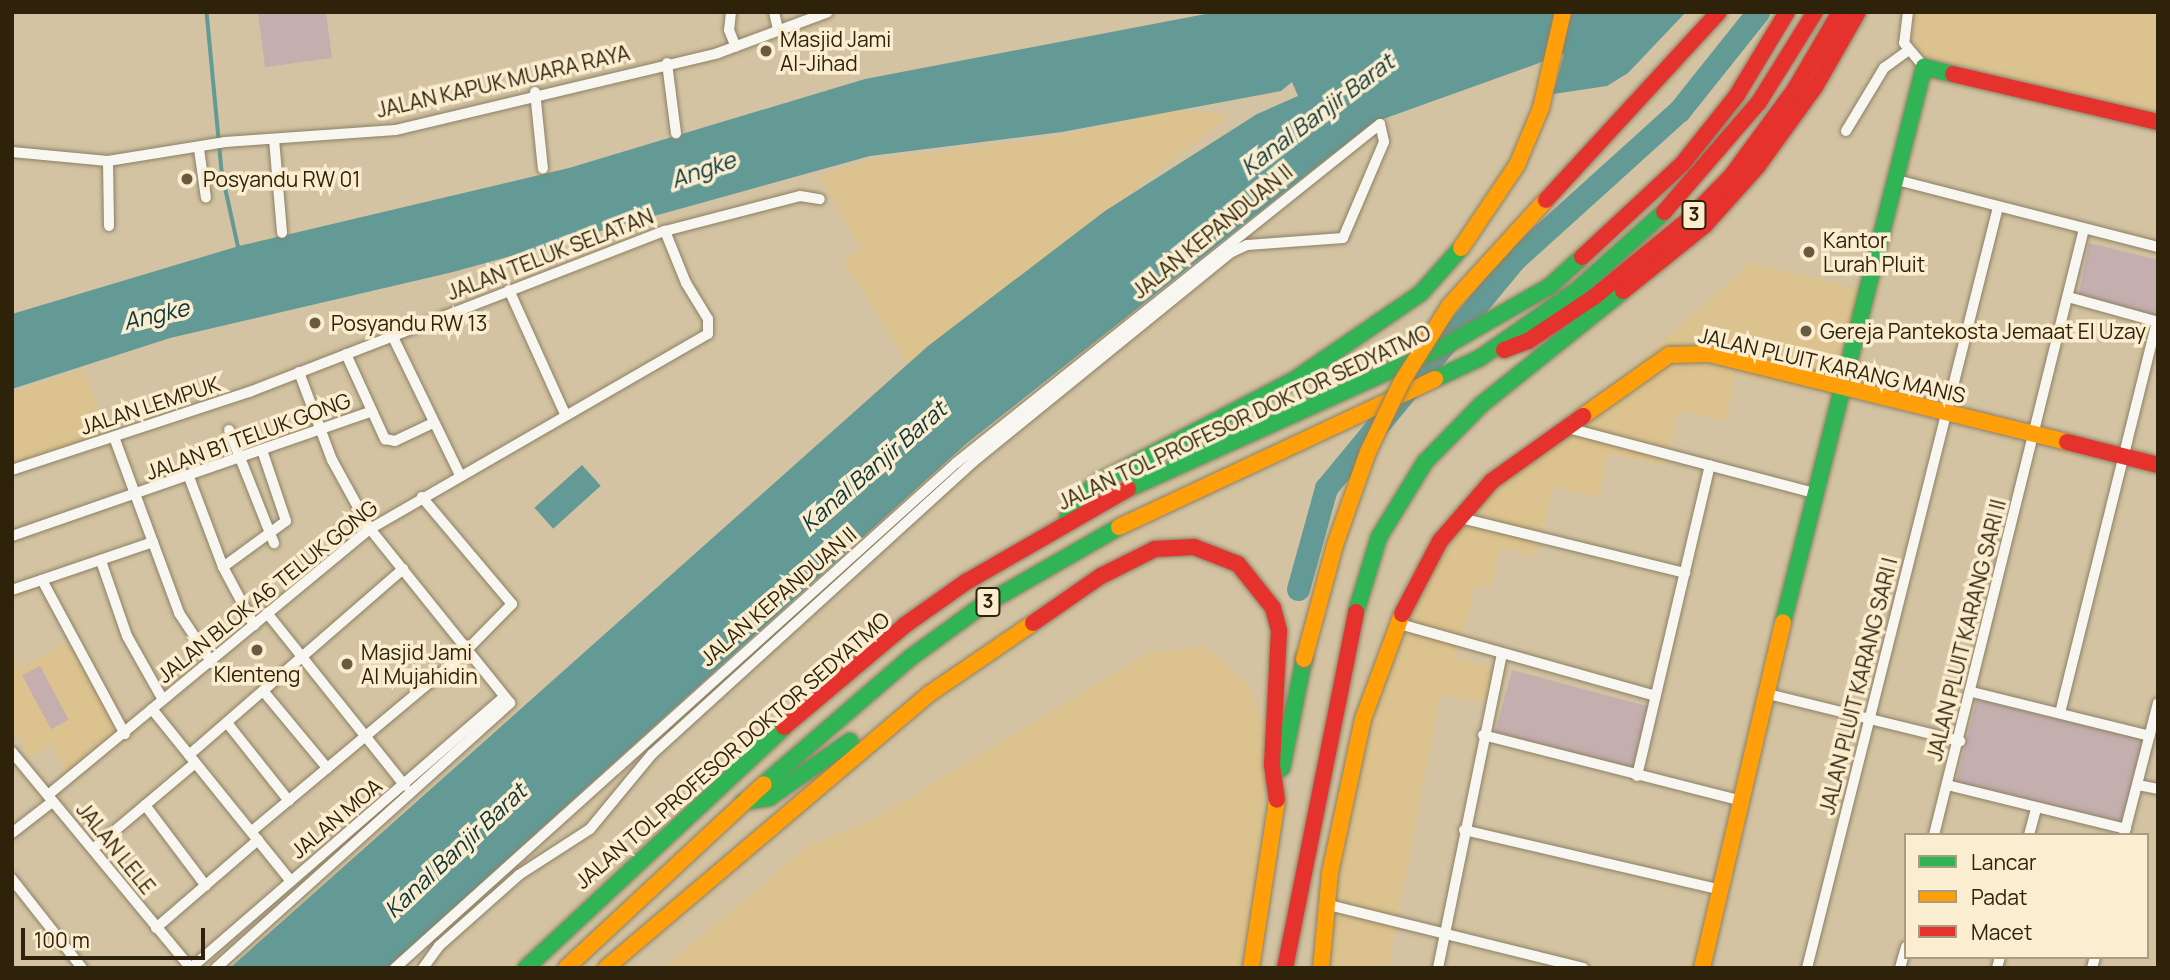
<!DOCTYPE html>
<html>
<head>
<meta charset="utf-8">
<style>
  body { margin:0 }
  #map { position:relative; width:2170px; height:980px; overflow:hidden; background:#d3c3a2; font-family:Manrope,sans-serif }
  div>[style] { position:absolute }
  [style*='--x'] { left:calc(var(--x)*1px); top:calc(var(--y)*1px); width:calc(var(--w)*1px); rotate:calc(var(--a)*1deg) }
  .built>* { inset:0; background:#dbc28e }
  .green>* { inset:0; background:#c4aeae; transform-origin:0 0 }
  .water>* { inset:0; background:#649a96; transform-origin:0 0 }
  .stream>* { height:3.5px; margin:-1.75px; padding:0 1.75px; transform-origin:1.75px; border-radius:1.75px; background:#649a96 }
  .river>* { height:23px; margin:-11.5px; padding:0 11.5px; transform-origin:11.5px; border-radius:11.5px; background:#649a96 }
  .roads { filter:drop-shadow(0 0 2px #8c8065) drop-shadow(0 0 2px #8c8065) }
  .street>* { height:10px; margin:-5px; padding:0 5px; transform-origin:5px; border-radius:5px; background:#f8f6f1 }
  .fast>* { height:16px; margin:-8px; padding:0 8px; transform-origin:8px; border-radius:8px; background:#30b455 }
  .slow>* { height:16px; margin:-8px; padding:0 8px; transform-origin:8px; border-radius:8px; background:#ff9f0a }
  .jam>* { height:16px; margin:-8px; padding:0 8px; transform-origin:8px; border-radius:8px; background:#e5322d }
  .bridges { filter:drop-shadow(0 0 2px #8c8065) drop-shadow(0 0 2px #8c8065) }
  .slow-bridge>* { height:16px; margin:-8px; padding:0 8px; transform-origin:8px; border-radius:8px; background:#ff9f0a }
  .jam-bridge>* { height:16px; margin:-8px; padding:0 8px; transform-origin:8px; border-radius:8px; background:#e5322d }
  .dots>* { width:19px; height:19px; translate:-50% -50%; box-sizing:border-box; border:4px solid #fbedcf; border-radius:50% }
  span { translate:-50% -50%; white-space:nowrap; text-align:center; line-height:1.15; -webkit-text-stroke:7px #fbedcf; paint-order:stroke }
  .shield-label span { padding:2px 5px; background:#fbedcf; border:2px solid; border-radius:5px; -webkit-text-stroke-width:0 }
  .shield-label { font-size:19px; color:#2e230a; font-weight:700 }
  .poi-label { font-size:21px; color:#2e230a }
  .left { translate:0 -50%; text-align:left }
  .street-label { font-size:21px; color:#2e230a }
  .water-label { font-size:23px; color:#0c3539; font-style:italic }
  .frame { position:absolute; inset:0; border:14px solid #2e230a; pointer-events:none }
  .legend { position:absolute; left:1904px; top:833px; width:245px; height:126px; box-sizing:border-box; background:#fbedcf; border:2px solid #a99c80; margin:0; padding:9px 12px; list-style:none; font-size:21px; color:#2e230a }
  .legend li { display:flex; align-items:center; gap:14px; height:35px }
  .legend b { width:35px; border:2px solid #a99c80 }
  .scale { position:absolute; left:21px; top:928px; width:184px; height:32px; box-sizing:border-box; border:4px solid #2e230a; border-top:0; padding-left:9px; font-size:21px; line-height:24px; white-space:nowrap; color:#2e230a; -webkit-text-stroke:5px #fbedcf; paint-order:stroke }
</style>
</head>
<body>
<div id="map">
  <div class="built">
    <div style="clip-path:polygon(1913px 12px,2158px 12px,2158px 113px,1920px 55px,1909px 28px)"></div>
    <div style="clip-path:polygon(1176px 110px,1231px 115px,908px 364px,843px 260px,861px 248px,818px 176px,870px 160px,1050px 138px)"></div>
    <div style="clip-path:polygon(1751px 263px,1864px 290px,1836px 395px,1735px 375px,1726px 422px,1678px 410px,1665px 465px,1608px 454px,1599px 497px,1554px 487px,1536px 557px,1500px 547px,1491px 588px,1476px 585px,1456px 658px,1500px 669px,1491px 703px,1440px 695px,1388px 968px,1329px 968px,1331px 909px,1382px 668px,1459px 520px)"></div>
    <div style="clip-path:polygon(84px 369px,110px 441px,12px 474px,12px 393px)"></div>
    <div style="clip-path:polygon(67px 642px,124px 744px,69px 777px,51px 745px,30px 757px,12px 725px,12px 659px,21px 668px)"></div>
    <div style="clip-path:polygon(1205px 646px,1250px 685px,1268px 744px,1255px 889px,1240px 968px,663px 968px,808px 846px,875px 818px,1148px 653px)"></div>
  </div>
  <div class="green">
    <div style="clip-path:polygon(258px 12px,326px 12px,332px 58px,265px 67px)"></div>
    <div style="clip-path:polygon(2089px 243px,2158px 260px,2158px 321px,2077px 302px)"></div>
    <div style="left:40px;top:666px;width:61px;height:20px;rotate:62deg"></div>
    <div style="left:1512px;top:670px;width:142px;height:68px;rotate:15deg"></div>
    <div style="left:1977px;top:698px;width:172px;height:88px;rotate:14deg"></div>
  </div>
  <div class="water">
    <div style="clip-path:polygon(1216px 12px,1686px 12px,1628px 73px,1607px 86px,1553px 94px,1564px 54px,1372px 123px,967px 443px,387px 968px,230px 968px,928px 346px,1105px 211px,1257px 114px,1298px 96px,1292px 82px,1281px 91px,1062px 132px,870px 156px,453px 272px,170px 338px,12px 389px,12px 314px,239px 246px,569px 168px,865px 79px)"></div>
    <div style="left:582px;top:465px;width:28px;height:64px;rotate:48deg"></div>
  </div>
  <div class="stream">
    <div style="--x:207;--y:12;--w:161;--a:84.6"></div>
    <div style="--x:222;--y:172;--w:79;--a:77.6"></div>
  </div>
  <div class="river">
    <div style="--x:1298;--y:589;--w:105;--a:-74.5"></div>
    <div style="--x:1326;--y:488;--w:297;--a:-50.5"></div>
    <div style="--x:1515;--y:259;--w:221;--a:-42.1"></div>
    <div style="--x:1679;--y:111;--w:127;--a:-51.4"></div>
  </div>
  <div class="roads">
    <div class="street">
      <div style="--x:731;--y:12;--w:18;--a:96"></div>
      <div style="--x:729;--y:30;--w:18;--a:68"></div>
      <div style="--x:774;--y:12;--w:17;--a:77"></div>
      <div style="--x:1908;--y:12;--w:31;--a:97"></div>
      <div style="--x:1904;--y:43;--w:31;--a:50"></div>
      <div style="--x:667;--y:63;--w:71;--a:82.7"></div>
      <div style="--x:535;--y:92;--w:77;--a:84.1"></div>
      <div style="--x:1846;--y:131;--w:74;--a:-58.9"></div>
      <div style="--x:1884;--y:68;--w:29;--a:-36"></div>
      <div style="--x:274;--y:139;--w:94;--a:85.1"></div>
      <div style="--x:199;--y:149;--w:49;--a:81.9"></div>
      <div style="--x:12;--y:152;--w:96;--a:5.4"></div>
      <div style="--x:108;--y:161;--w:119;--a:-9.2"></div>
      <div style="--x:225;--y:142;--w:171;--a:-4"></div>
      <div style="--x:396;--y:130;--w:331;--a:-13.4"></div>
      <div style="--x:718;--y:53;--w:117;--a:-20.4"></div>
      <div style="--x:108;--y:161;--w:65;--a:89.1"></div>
      <div style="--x:1893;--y:179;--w:274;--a:14.4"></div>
      <div style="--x:509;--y:290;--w:136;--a:65.7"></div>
      <div style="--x:2068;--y:297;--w:93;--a:15.5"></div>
      <div style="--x:392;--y:335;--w:156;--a:64.1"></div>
      <div style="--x:346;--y:354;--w:94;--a:65.4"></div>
      <div style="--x:385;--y:439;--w:10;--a:11"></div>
      <div style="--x:395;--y:441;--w:42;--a:-25.3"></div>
      <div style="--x:1568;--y:428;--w:254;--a:14.8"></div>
      <div style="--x:229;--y:430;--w:122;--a:68.3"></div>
      <div style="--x:114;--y:437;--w:188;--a:69.7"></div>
      <div style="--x:179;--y:613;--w:60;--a:56.6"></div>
      <div style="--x:12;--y:470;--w:250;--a:-18.2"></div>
      <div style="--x:249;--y:392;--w:446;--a:-21.2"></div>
      <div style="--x:665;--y:231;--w:139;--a:-14.5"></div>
      <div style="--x:800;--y:196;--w:20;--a:9"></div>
      <div style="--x:189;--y:477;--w:96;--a:69.3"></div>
      <div style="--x:223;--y:567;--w:78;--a:-36.1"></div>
      <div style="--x:286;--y:521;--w:75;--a:-108.7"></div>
      <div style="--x:1457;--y:517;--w:235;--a:13.8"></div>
      <div style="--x:12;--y:536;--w:381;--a:-19.1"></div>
      <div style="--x:101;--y:561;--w:79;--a:70.9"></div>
      <div style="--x:127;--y:636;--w:73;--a:60.6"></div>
      <div style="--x:223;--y:567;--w:66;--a:61.9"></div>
      <div style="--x:42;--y:580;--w:175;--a:61.7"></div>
      <div style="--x:12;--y:590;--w:149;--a:-18.8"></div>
      <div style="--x:267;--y:613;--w:221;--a:51.4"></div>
      <div style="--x:1396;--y:623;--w:269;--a:15.7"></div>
      <div style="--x:264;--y:692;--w:99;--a:50.3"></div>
      <div style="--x:1972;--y:692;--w:183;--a:13.9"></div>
      <div style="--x:1768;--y:694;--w:198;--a:13.8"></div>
      <div style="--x:152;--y:709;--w:221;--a:51.1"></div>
      <div style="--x:2060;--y:713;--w:404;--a:-76.1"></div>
      <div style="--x:228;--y:724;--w:98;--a:51.6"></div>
      <div style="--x:1483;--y:735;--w:267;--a:14.3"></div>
      <div style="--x:12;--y:752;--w:281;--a:50.4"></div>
      <div style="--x:189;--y:755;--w:284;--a:-41"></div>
      <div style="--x:1637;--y:776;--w:319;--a:-76.8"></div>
      <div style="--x:1947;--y:785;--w:184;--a:13.8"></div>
      <div style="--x:2138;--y:785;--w:20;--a:11"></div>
      <div style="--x:48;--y:795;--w:418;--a:-39.6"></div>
      <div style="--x:370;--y:529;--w:390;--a:-30"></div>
      <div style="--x:708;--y:334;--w:15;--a:-90"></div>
      <div style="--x:708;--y:319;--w:42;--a:-121.4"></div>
      <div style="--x:686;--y:283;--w:56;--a:-112"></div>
      <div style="--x:145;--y:805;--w:101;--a:53"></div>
      <div style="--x:1464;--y:830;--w:264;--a:13.1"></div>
      <div style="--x:252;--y:831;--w:268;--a:-39.9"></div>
      <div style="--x:458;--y:659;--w:77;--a:-45.5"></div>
      <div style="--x:512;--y:604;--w:140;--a:-130.1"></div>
      <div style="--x:12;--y:833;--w:51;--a:-37.8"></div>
      <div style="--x:1934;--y:835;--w:624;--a:-76.1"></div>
      <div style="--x:2029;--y:835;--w:28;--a:-75"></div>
      <div style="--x:2124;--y:835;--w:136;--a:-75.6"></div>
      <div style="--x:93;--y:849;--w:133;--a:-40.1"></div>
      <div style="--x:12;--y:879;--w:113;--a:51.8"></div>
      <div style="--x:1325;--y:904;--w:266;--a:13.9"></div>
      <div style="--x:156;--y:928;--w:135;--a:-40.8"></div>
      <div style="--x:191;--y:968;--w:414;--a:-40.9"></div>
      <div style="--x:216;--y:968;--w:396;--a:-42"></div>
      <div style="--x:510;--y:703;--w:223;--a:-128.8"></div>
      <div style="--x:370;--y:529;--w:79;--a:-118.8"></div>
      <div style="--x:332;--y:460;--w:94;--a:-110.6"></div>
      <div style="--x:395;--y:968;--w:755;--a:-41.99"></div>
      <div style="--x:956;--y:463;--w:543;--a:-38.64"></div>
      <div style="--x:1380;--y:124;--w:18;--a:77"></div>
      <div style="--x:1384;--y:142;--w:104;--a:113.1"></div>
      <div style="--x:1343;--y:238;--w:96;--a:175.8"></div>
      <div style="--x:1247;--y:245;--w:19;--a:155"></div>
      <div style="--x:1230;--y:253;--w:331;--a:140.9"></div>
      <div style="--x:973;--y:462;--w:434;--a:137.7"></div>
      <div style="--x:652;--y:754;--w:97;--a:129.6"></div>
      <div style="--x:590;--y:829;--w:85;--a:147.1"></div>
      <div style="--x:519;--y:875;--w:107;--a:138.4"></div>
      <div style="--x:439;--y:946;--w:27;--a:126"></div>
      <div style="--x:1438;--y:968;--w:320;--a:-78.5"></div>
      <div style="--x:1807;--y:968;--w:785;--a:-75.91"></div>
      <div style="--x:1900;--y:968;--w:22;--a:-74"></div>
      <div style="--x:1997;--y:968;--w:11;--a:-75"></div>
      <div style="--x:2092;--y:968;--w:11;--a:-75"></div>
    </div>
    <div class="fast">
      <div style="--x:1435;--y:379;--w:50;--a:-25"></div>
      <div style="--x:1480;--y:358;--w:118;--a:-35"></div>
      <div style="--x:1577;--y:290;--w:117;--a:-41.9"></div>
      <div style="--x:1128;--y:489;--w:350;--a:-24.3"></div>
      <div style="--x:1447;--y:345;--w:119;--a:-29.8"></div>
      <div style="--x:1550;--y:286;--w:43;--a:-42.2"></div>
      <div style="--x:1067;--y:520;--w:19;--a:-69"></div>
      <div style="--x:1074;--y:502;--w:32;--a:-39"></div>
      <div style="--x:1099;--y:482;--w:220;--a:-27.6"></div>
      <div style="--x:1294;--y:380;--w:154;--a:-34.4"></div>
      <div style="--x:1421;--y:293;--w:60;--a:-48.4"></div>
      <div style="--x:1356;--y:612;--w:78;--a:-73"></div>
      <div style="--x:1379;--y:537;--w:88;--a:-58.5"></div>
      <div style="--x:1425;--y:462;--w:81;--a:-45.5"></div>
      <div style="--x:1482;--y:404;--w:181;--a:-38.7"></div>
      <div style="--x:1783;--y:622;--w:573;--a:-75.75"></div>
      <div style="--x:1924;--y:67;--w:30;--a:14"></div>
      <div style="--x:1282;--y:768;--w:111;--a:-78.6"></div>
      <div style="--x:764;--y:784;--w:193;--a:-40.8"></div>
      <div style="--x:910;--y:658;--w:87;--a:-36.1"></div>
      <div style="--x:980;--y:607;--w:160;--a:-29.9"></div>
      <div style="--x:743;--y:802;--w:26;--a:-9"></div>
      <div style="--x:769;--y:798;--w:99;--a:-35.1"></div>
      <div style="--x:526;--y:968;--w:353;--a:-43"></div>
    </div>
    <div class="slow">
      <div style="--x:1461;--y:248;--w:100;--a:-56"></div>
      <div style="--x:1517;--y:165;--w:62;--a:-67.2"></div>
      <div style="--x:1541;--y:108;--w:98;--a:-77.1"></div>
      <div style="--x:1583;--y:416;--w:105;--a:-35.3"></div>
      <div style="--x:1669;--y:355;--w:40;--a:-1.4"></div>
      <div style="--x:1709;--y:354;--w:369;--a:13.8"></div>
      <div style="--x:1119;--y:527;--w:349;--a:-25.1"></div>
      <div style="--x:566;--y:968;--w:270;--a:-42.9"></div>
      <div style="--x:606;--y:968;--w:424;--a:-40.3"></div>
      <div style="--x:929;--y:694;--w:126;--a:-34.3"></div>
      <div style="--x:1251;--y:968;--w:170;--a:-81.2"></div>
      <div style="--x:1321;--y:968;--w:95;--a:-84.6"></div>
      <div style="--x:1330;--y:873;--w:157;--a:-77.9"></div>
      <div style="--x:1363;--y:719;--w:112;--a:-69.6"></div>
      <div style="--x:1702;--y:968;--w:355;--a:-76.8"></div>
    </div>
    <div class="jam">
      <div style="--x:1953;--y:74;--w:211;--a:13.2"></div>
      <div style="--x:1664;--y:212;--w:145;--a:-49.2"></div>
      <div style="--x:1759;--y:102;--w:106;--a:-58.1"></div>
      <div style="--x:1582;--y:257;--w:138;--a:-42.9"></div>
      <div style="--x:1683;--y:163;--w:87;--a:-51.5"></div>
      <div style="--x:1737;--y:95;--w:97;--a:-58.9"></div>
      <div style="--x:1623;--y:291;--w:105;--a:-38.8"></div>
      <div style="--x:1705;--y:225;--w:78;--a:-48.1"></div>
      <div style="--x:1757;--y:167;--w:99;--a:-54.1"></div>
      <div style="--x:1815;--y:87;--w:86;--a:-60.2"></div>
      <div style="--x:1504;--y:350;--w:26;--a:-21"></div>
      <div style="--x:1528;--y:341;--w:79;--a:-33.7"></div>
      <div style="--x:1594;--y:297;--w:122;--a:-39.3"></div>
      <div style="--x:1688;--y:220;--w:63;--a:-45.6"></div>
      <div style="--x:1732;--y:175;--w:107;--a:-53.8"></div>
      <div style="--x:1795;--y:89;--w:89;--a:-59.7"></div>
      <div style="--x:2067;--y:442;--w:94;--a:14.2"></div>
      <div style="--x:1402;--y:614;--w:82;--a:-62.5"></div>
      <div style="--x:1440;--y:541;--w:79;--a:-49.1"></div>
      <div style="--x:1492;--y:481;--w:112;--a:-35.5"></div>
      <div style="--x:1033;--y:623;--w:83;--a:-34.7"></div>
      <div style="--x:1101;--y:576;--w:60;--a:-26.6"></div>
      <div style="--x:1155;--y:549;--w:39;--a:-3"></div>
      <div style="--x:1194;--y:547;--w:47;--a:21.1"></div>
      <div style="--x:1238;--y:564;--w:56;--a:51.5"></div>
      <div style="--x:1273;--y:608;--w:24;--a:75"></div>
      <div style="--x:1279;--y:631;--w:134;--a:93"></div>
      <div style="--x:1272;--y:765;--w:35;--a:82"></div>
      <div style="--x:784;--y:727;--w:158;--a:-40.1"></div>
      <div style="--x:905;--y:625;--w:75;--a:-35.2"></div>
      <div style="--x:966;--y:582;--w:187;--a:-29.9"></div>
      <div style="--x:1285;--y:968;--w:363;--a:-78.7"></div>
    </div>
  </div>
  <div class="bridges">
    <div class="slow-bridge">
      <div style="--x:1304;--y:659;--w:118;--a:-74.8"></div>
      <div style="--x:1335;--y:545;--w:99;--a:-70.5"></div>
      <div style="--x:1368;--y:452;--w:76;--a:-64.4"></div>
      <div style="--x:1401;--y:383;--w:92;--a:-57.9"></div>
      <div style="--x:1450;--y:305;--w:142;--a:-47.6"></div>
    </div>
    <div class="jam-bridge">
      <div style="--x:1546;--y:200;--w:255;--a:-47.4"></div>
    </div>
  </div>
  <div class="dots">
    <div style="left:766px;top:51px;background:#685b3f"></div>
    <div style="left:187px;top:179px;background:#685b3f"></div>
    <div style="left:1809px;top:252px;background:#685b3f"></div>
    <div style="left:315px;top:323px;background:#685b3f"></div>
    <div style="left:1806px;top:331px;background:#685b3f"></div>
    <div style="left:257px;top:650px;background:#685b3f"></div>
    <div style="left:347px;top:664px;background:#685b3f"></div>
  </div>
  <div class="shield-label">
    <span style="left:1694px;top:215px">3</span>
    <span style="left:988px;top:602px">3</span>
  </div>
  <div class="poi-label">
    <span class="left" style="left:780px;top:51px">Masjid Jami<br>Al-Jihad</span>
    <span class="left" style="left:203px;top:179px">Posyandu RW 01</span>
    <span class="left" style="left:1823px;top:252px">Kantor<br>Lurah Pluit</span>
    <span class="left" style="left:331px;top:323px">Posyandu RW 13</span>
    <span class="left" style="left:1820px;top:331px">Gereja Pantekosta Jemaat El Uzay</span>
    <span class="left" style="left:361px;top:664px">Masjid Jami<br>Al Mujahidin</span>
    <span style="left:257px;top:674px">Klenteng</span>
  </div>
  <div class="street-label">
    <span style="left:503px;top:81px;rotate:-13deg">JALAN KAPUK MUARA RAYA</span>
    <span style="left:1212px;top:231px;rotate:-39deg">JALAN KEPANDUAN II</span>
    <span style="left:550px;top:254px;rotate:-21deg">JALAN TELUK SELATAN</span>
    <span style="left:1832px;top:365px;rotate:13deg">JALAN PLUIT KARANG MANIS</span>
    <span style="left:150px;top:405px;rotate:-18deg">JALAN LEMPUK</span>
    <span style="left:1244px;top:417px;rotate:-25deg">JALAN TOL PROFESOR DOKTOR SEDYATMO</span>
    <span style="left:248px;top:436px;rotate:-20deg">JALAN B1 TELUK GONG</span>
    <span style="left:267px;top:591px;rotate:-39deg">JALAN BLOK A6 TELUK GONG</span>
    <span style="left:778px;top:596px;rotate:-41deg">JALAN KEPANDUAN II</span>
    <span style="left:1966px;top:630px;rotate:-76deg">JALAN PLUIT KARANG SARI II</span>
    <span style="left:1858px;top:686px;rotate:-76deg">JALAN PLUIT KARANG SARI I</span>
    <span style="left:732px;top:750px;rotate:-41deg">JALAN TOL PROFESOR DOKTOR SEDYATMO</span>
    <span style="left:336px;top:818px;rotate:-40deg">JALAN MOA</span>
    <span style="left:116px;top:848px;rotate:51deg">JALAN LELE</span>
  </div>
  <div class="water-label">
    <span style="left:1317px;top:114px;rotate:-37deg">Kanal Banjir Barat</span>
    <span style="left:703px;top:169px;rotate:-19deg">Angke</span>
    <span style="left:156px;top:314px;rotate:-13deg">Angke</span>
    <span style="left:873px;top:466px;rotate:-41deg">Kanal Banjir Barat</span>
    <span style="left:455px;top:850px;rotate:-43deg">Kanal Banjir Barat</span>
  </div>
  <div class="frame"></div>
  <ul class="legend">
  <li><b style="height:9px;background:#30b455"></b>Lancar</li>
  <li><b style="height:9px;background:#ff9f0a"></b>Padat</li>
  <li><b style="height:9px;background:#e5322d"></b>Macet</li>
  </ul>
  <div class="scale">100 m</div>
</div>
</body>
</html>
